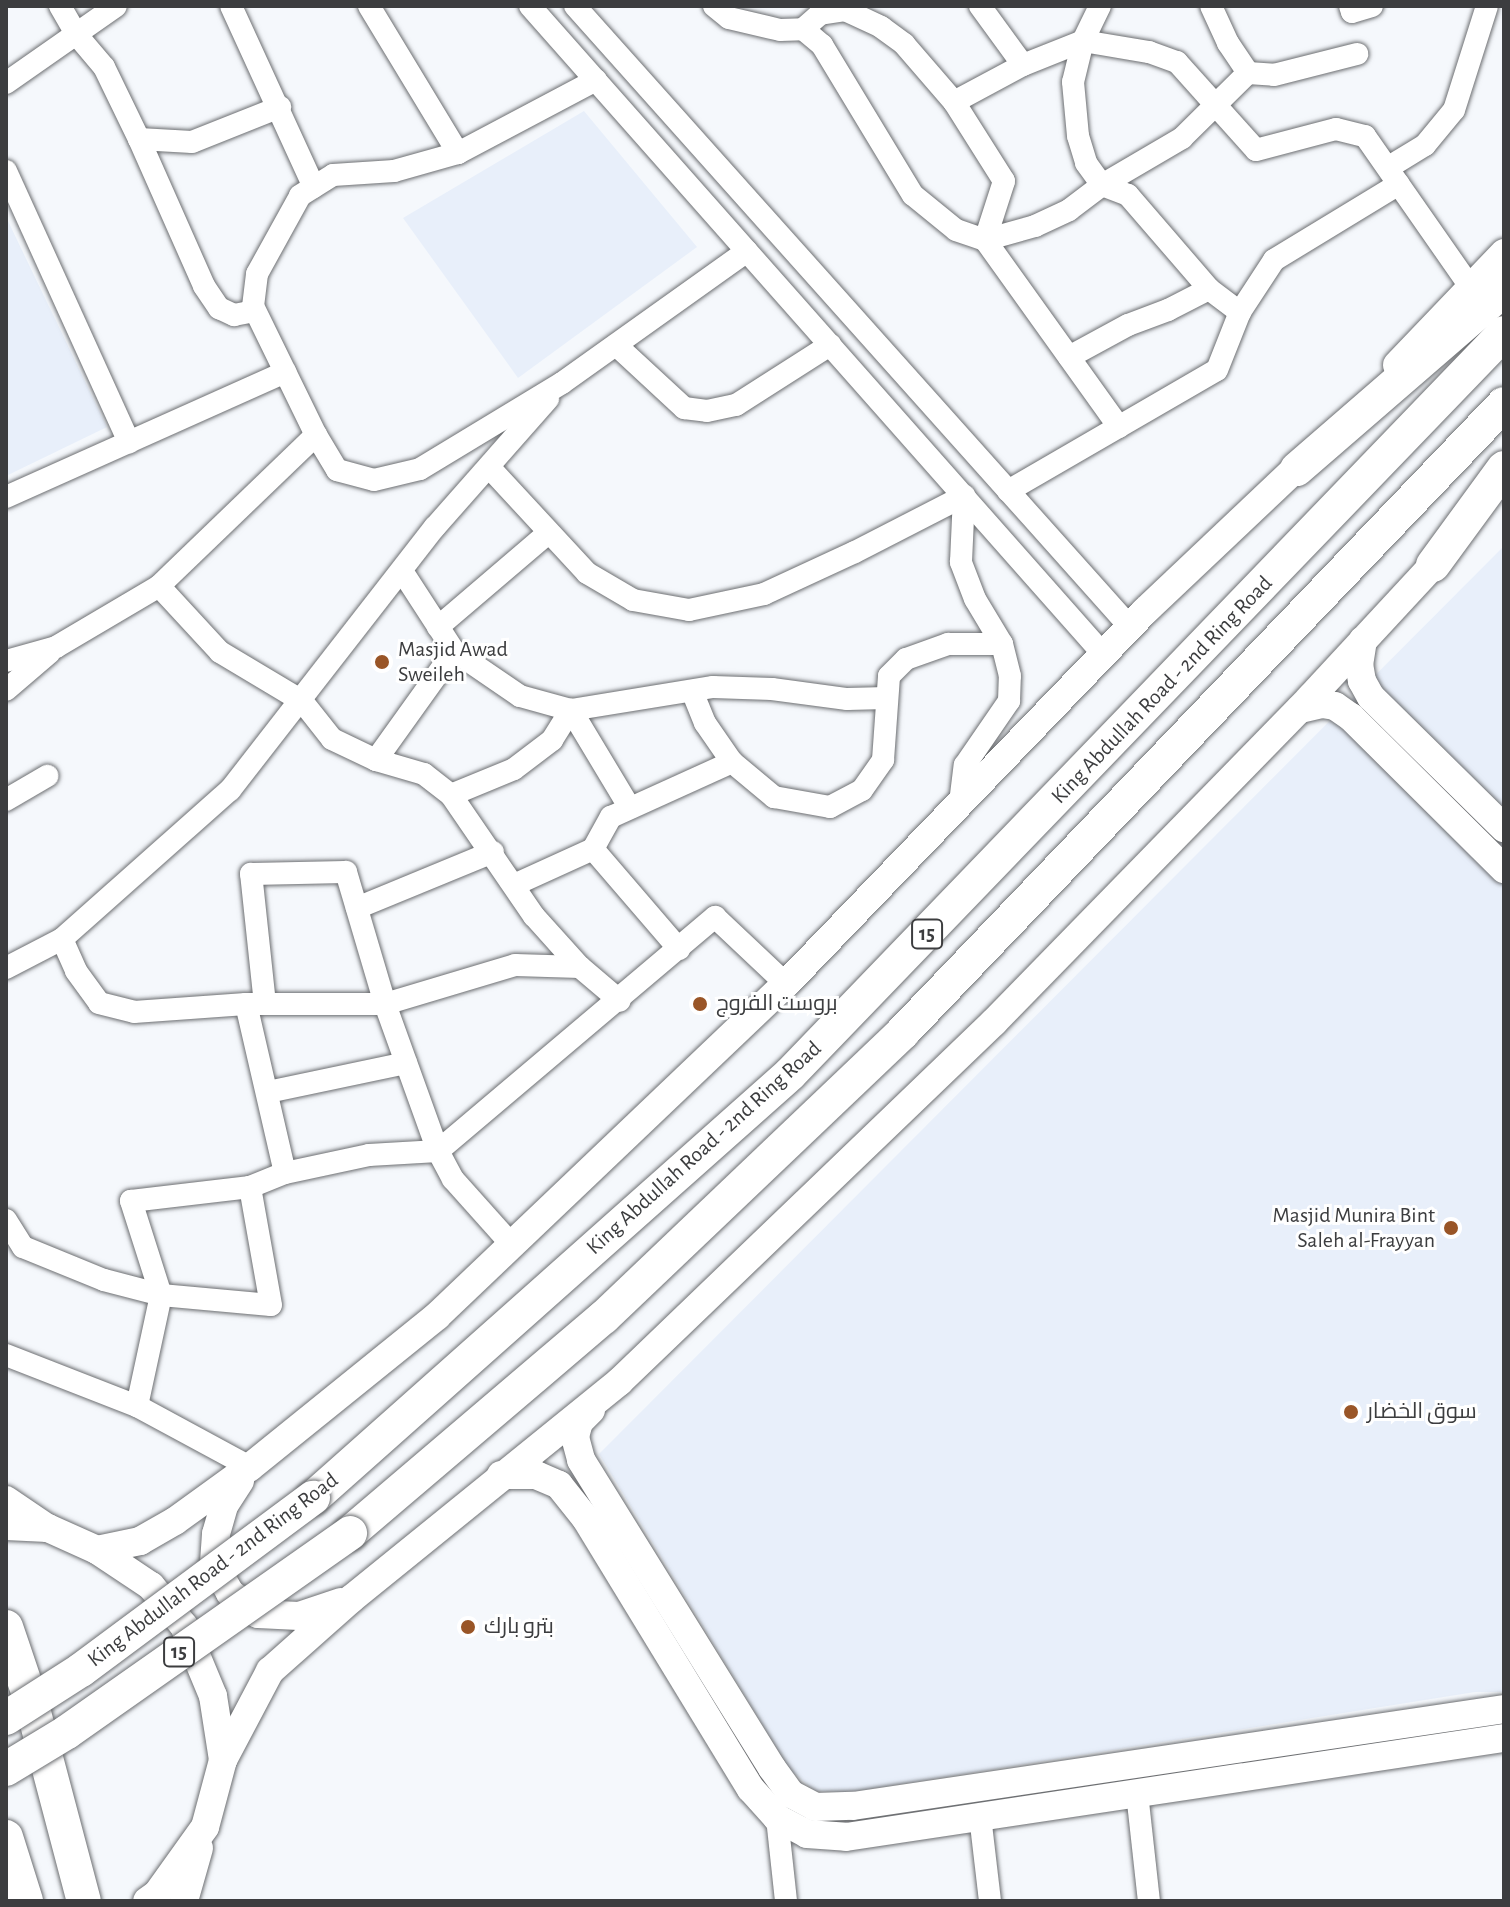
<!DOCTYPE html>
<html>
<head>
<meta charset="utf-8">
<style>
  body { margin:0 }
  #map { position:relative; width:1510px; height:1907px; overflow:hidden; background:#f5f8fc; font-family:"Alegreya Sans",Cairo,sans-serif }
  div>[style] { position:absolute }
  [style*='--x'] { left:calc(var(--x)*1px); top:calc(var(--y)*1px); width:calc(var(--w)*1px); rotate:calc(var(--a)*1deg) }
  .built>* { inset:0; background:#e8effa }
  .roads { filter:drop-shadow(0 0 2px #6c6e71) drop-shadow(0 0 2px #6c6e71) }
  .minor>* { height:22px; margin:-11px; padding:0 11px; transform-origin:11px; border-radius:11px; background:#fff }
  .major>* { height:28px; margin:-14px; padding:0 14px; transform-origin:14px; border-radius:14px; background:#fff }
  .highway>* { height:34px; margin:-17px; padding:0 17px; transform-origin:17px; border-radius:17px; background:#fff }
  .bridges { filter:drop-shadow(0 0 2px #6c6e71) drop-shadow(0 0 2px #6c6e71) }
  .highway-bridge>* { height:34px; margin:-17px; padding:0 17px; transform-origin:17px; border-radius:17px; background:#fff }
  .dots>* { width:22px; height:22px; translate:-50% -50%; box-sizing:border-box; border:4px solid #fff; border-radius:50% }
  span { translate:-50% -50%; white-space:nowrap; text-align:center; line-height:1.15; -webkit-text-stroke:6px #fff; paint-order:stroke }
  .shield-label span { padding:2px 6px; background:#fff; border:2px solid; border-radius:6px; -webkit-text-stroke-width:0 }
  .shield-label { font-size:20px; color:#3c3d3f; font-weight:700 }
  .poi-label { font-size:22px; color:#3c3d3f }
  .left { translate:0 -50%; text-align:left }
  .right { translate:-100% -50%; text-align:right }
  .street-label { font-size:22px; color:#3c3d3f }
  .frame { position:absolute; inset:0; border:8px solid #3c3d3f; pointer-events:none }
</style>
</head>
<body>
<div id="map">
  <div class="built">
    <div style="clip-path:polygon(584px 111px,697px 247px,518px 378px,403px 218px)"></div>
    <div style="clip-path:polygon(6px 217px,107px 427px,6px 476px)"></div>
    <div style="clip-path:polygon(1504px 546px,1504px 1692px,1475px 1692px,851px 1792px,815px 1791px,790px 1770px,599px 1454px)"></div>
  </div>
  <div class="roads">
    <div class="minor">
      <div style="--x:60;--y:6;--w:32;--a:60"></div>
      <div style="--x:76;--y:34;--w:43;--a:49.7"></div>
      <div style="--x:104;--y:67;--w:80;--a:64.1"></div>
      <div style="--x:139;--y:139;--w:53;--a:3.2"></div>
      <div style="--x:192;--y:142;--w:95;--a:-21.7"></div>
      <div style="--x:231;--y:6;--w:199;--a:65.4"></div>
      <div style="--x:369;--y:6;--w:172;--a:58.8"></div>
      <div style="--x:530;--y:6;--w:865;--a:48.51"></div>
      <div style="--x:575;--y:6;--w:833;--a:48.21"></div>
      <div style="--x:714;--y:6;--w:19;--a:39"></div>
      <div style="--x:729;--y:18;--w:52;--a:13.2"></div>
      <div style="--x:780;--y:30;--w:23;--a:-2"></div>
      <div style="--x:803;--y:29;--w:25;--a:40"></div>
      <div style="--x:822;--y:45;--w:175;--a:58.8"></div>
      <div style="--x:913;--y:195;--w:55;--a:39.1"></div>
      <div style="--x:956;--y:230;--w:31;--a:19"></div>
      <div style="--x:985;--y:240;--w:52;--a:-15.6"></div>
      <div style="--x:1035;--y:226;--w:38;--a:-25"></div>
      <div style="--x:1069;--y:210;--w:41;--a:-37.1"></div>
      <div style="--x:1102;--y:185;--w:93;--a:-30.4"></div>
      <div style="--x:1182;--y:138;--w:93;--a:-44.6"></div>
      <div style="--x:980;--y:6;--w:73;--a:53.9"></div>
      <div style="--x:1100;--y:6;--w:39;--a:116"></div>
      <div style="--x:1083;--y:41;--w:42;--a:103.7"></div>
      <div style="--x:1073;--y:82;--w:54;--a:84.7"></div>
      <div style="--x:1078;--y:136;--w:28;--a:73"></div>
      <div style="--x:1086;--y:163;--w:27;--a:54"></div>
      <div style="--x:1102;--y:185;--w:28;--a:21"></div>
      <div style="--x:1128;--y:195;--w:124;--a:49.2"></div>
      <div style="--x:1209;--y:289;--w:39;--a:37"></div>
      <div style="--x:1211;--y:6;--w:41;--a:65.3"></div>
      <div style="--x:1228;--y:43;--w:36;--a:56"></div>
      <div style="--x:1248;--y:73;--w:26;--a:4"></div>
      <div style="--x:1274;--y:75;--w:86;--a:-14.2"></div>
      <div style="--x:1350;--y:6;--w:6;--a:72"></div>
      <div style="--x:1352;--y:12;--w:21;--a:-17"></div>
      <div style="--x:803;--y:29;--w:23;--a:-41"></div>
      <div style="--x:820;--y:14;--w:25;--a:-9"></div>
      <div style="--x:845;--y:10;--w:40;--a:25"></div>
      <div style="--x:881;--y:27;--w:29;--a:36"></div>
      <div style="--x:904;--y:44;--w:77;--a:49.2"></div>
      <div style="--x:596;--y:80;--w:156;--a:152.1"></div>
      <div style="--x:458;--y:153;--w:66;--a:164.3"></div>
      <div style="--x:394;--y:171;--w:61;--a:176.2"></div>
      <div style="--x:333;--y:175;--w:39;--a:148"></div>
      <div style="--x:300;--y:196;--w:89;--a:118.9"></div>
      <div style="--x:257;--y:274;--w:32;--a:97"></div>
      <div style="--x:253;--y:306;--w:144;--a:64"></div>
      <div style="--x:316;--y:435;--w:41;--a:59"></div>
      <div style="--x:337;--y:470;--w:38;--a:15"></div>
      <div style="--x:374;--y:480;--w:47;--a:-13.4"></div>
      <div style="--x:420;--y:469;--w:166;--a:-31.2"></div>
      <div style="--x:562;--y:383;--w:227;--a:-35.5"></div>
      <div style="--x:6;--y:83;--w:134;--a:-35"></div>
      <div style="--x:139;--y:139;--w:161;--a:66.1"></div>
      <div style="--x:204;--y:286;--w:27;--a:56"></div>
      <div style="--x:219;--y:308;--w:17;--a:25"></div>
      <div style="--x:234;--y:315;--w:21;--a:-11"></div>
      <div style="--x:1389;--y:167;--w:42;--a:-31.4"></div>
      <div style="--x:1425;--y:145;--w:45;--a:-50.4"></div>
      <div style="--x:1454;--y:110;--w:109;--a:-72.4"></div>
      <div style="--x:6;--y:171;--w:298;--a:65.6"></div>
      <div style="--x:616;--y:345;--w:93;--a:42.8"></div>
      <div style="--x:684;--y:408;--w:23;--a:7"></div>
      <div style="--x:707;--y:411;--w:30;--a:-12"></div>
      <div style="--x:736;--y:405;--w:112;--a:-32.6"></div>
      <div style="--x:1069;--y:357;--w:67;--a:-28.5"></div>
      <div style="--x:1128;--y:325;--w:43;--a:-20.6"></div>
      <div style="--x:1168;--y:310;--w:46;--a:-27.1"></div>
      <div style="--x:1119;--y:427;--w:230;--a:-125.6"></div>
      <div style="--x:985;--y:240;--w:62;--a:-72.1"></div>
      <div style="--x:1004;--y:181;--w:93;--a:-122.3"></div>
      <div style="--x:954;--y:102;--w:78;--a:-28.2"></div>
      <div style="--x:1023;--y:65;--w:65;--a:-21.8"></div>
      <div style="--x:1083;--y:41;--w:67;--a:9.5"></div>
      <div style="--x:1149;--y:52;--w:30;--a:20"></div>
      <div style="--x:1177;--y:62;--w:118;--a:48.1"></div>
      <div style="--x:1256;--y:150;--w:83;--a:-14.7"></div>
      <div style="--x:1336;--y:129;--w:30;--a:14"></div>
      <div style="--x:1365;--y:136;--w:185;--a:55.1"></div>
      <div style="--x:489;--y:467;--w:144;--a:47.2"></div>
      <div style="--x:587;--y:573;--w:53;--a:30.4"></div>
      <div style="--x:633;--y:600;--w:57;--a:10.1"></div>
      <div style="--x:689;--y:610;--w:77;--a:-12"></div>
      <div style="--x:764;--y:594;--w:100;--a:-24.8"></div>
      <div style="--x:855;--y:552;--w:123;--a:-27.2"></div>
      <div style="--x:1008;--y:491;--w:241;--a:-30.1"></div>
      <div style="--x:1217;--y:370;--w:62;--a:-68.4"></div>
      <div style="--x:1240;--y:312;--w:62;--a:-56.8"></div>
      <div style="--x:1274;--y:260;--w:146;--a:-31.3"></div>
      <div style="--x:6;--y:497;--w:306;--a:-24.1"></div>
      <div style="--x:402;--y:571;--w:95;--a:57"></div>
      <div style="--x:454;--y:651;--w:80;--a:34.3"></div>
      <div style="--x:520;--y:696;--w:53;--a:15.4"></div>
      <div style="--x:571;--y:710;--w:144;--a:-9.2"></div>
      <div style="--x:713;--y:687;--w:59;--a:1.9"></div>
      <div style="--x:772;--y:689;--w:76;--a:7.6"></div>
      <div style="--x:847;--y:699;--w:40;--a:-1.4"></div>
      <div style="--x:159;--y:586;--w:90;--a:47.3"></div>
      <div style="--x:220;--y:652;--w:96;--a:30.9"></div>
      <div style="--x:302;--y:701;--w:48;--a:51.7"></div>
      <div style="--x:332;--y:739;--w:49;--a:25.5"></div>
      <div style="--x:376;--y:760;--w:50;--a:16.3"></div>
      <div style="--x:424;--y:774;--w:34;--a:38"></div>
      <div style="--x:451;--y:795;--w:147;--a:55.6"></div>
      <div style="--x:534;--y:916;--w:69;--a:48"></div>
      <div style="--x:580;--y:967;--w:52;--a:40.4"></div>
      <div style="--x:438;--y:627;--w:145;--a:-40.5"></div>
      <div style="--x:6;--y:661;--w:52;--a:-15.6"></div>
      <div style="--x:56;--y:647;--w:120;--a:-30.6"></div>
      <div style="--x:159;--y:586;--w:218;--a:-43.9"></div>
      <div style="--x:6;--y:690;--w:57;--a:-40.7"></div>
      <div style="--x:692;--y:691;--w:35;--a:68"></div>
      <div style="--x:705;--y:723;--w:47;--a:55.3"></div>
      <div style="--x:732;--y:762;--w:55;--a:39.8"></div>
      <div style="--x:774;--y:797;--w:57;--a:10.1"></div>
      <div style="--x:830;--y:807;--w:36;--a:-28"></div>
      <div style="--x:862;--y:790;--w:37;--a:-55"></div>
      <div style="--x:883;--y:760;--w:84;--a:-85.9"></div>
      <div style="--x:889;--y:676;--w:24;--a:-45"></div>
      <div style="--x:906;--y:659;--w:45;--a:-19.7"></div>
      <div style="--x:948;--y:644;--w:54;--a:0"></div>
      <div style="--x:376;--y:760;--w:134;--a:-54.4"></div>
      <div style="--x:451;--y:795;--w:68;--a:-22.4"></div>
      <div style="--x:514;--y:769;--w:48;--a:-37.3"></div>
      <div style="--x:552;--y:740;--w:36;--a:-58"></div>
      <div style="--x:571;--y:710;--w:114;--a:59"></div>
      <div style="--x:6;--y:800;--w:48;--a:-30.3"></div>
      <div style="--x:960;--y:803;--w:38;--a:-83"></div>
      <div style="--x:965;--y:765;--w:78;--a:-55.5"></div>
      <div style="--x:1009;--y:701;--w:25;--a:-88"></div>
      <div style="--x:1010;--y:676;--w:33;--a:-104"></div>
      <div style="--x:1002;--y:644;--w:52;--a:-121"></div>
      <div style="--x:975;--y:599;--w:40;--a:-111"></div>
      <div style="--x:961;--y:562;--w:66;--a:-87.4"></div>
      <div style="--x:593;--y:849;--w:132;--a:49.3"></div>
      <div style="--x:514;--y:885;--w:87;--a:-24.5"></div>
      <div style="--x:593;--y:849;--w:37;--a:-61"></div>
      <div style="--x:611;--y:817;--w:133;--a:-24.4"></div>
      <div style="--x:357;--y:908;--w:147;--a:-22.4"></div>
      <div style="--x:62;--y:939;--w:35;--a:66"></div>
      <div style="--x:76;--y:971;--w:39;--a:54"></div>
      <div style="--x:99;--y:1003;--w:36;--a:14"></div>
      <div style="--x:134;--y:1012;--w:112;--a:-4.1"></div>
      <div style="--x:246;--y:1004;--w:139;--a:0"></div>
      <div style="--x:385;--y:1004;--w:136;--a:-16.7"></div>
      <div style="--x:515;--y:965;--w:65;--a:1.8"></div>
      <div style="--x:6;--y:968;--w:63;--a:-27.4"></div>
      <div style="--x:62;--y:939;--w:225;--a:-41.6"></div>
      <div style="--x:230;--y:790;--w:333;--a:-52.1"></div>
      <div style="--x:435;--y:527;--w:171;--a:-48.6"></div>
      <div style="--x:246;--y:1004;--w:173;--a:77"></div>
      <div style="--x:265;--y:1004;--w:131;--a:-96.1"></div>
      <div style="--x:251;--y:874;--w:95;--a:-1.2"></div>
      <div style="--x:346;--y:872;--w:138;--a:73.5"></div>
      <div style="--x:385;--y:1004;--w:156;--a:70.2"></div>
      <div style="--x:438;--y:1151;--w:32;--a:62"></div>
      <div style="--x:453;--y:1179;--w:89;--a:48.2"></div>
      <div style="--x:268;--y:1092;--w:141;--a:-11.9"></div>
      <div style="--x:6;--y:1220;--w:32;--a:58"></div>
      <div style="--x:23;--y:1247;--w:87;--a:22.2"></div>
      <div style="--x:104;--y:1280;--w:59;--a:14.7"></div>
      <div style="--x:161;--y:1295;--w:110;--a:5.2"></div>
      <div style="--x:271;--y:1305;--w:120;--a:-100.1"></div>
      <div style="--x:6;--y:1355;--w:141;--a:21.3"></div>
      <div style="--x:137;--y:1406;--w:128;--a:28.4"></div>
      <div style="--x:137;--y:1406;--w:114;--a:-77.8"></div>
      <div style="--x:161;--y:1295;--w:99;--a:-107.7"></div>
      <div style="--x:131;--y:1201;--w:120;--a:-6.7"></div>
      <div style="--x:250;--y:1187;--w:38;--a:-22"></div>
      <div style="--x:285;--y:1173;--w:86;--a:-12.1"></div>
      <div style="--x:369;--y:1155;--w:69;--a:-3.3"></div>
      <div style="--x:438;--y:1151;--w:363;--a:-40.2"></div>
      <div style="--x:715;--y:917;--w:98;--a:43.3"></div>
      <div style="--x:1137;--y:1793;--w:109;--a:83.7"></div>
      <div style="--x:980;--y:1816;--w:86;--a:83.3"></div>
      <div style="--x:777;--y:1818;--w:83;--a:83.8"></div>
    </div>
    <div class="major">
      <div style="--x:1397;--y:365;--w:155;--a:-46.3"></div>
      <div style="--x:1363;--y:640;--w:24;--a:99"></div>
      <div style="--x:1359;--y:664;--w:17;--a:80"></div>
      <div style="--x:1362;--y:681;--w:18;--a:61"></div>
      <div style="--x:1371;--y:697;--w:187;--a:44.6"></div>
      <div style="--x:1300;--y:709;--w:23;--a:-13"></div>
      <div style="--x:1322;--y:704;--w:13;--a:9"></div>
      <div style="--x:1335;--y:706;--w:19;--a:35"></div>
      <div style="--x:1351;--y:717;--w:216;--a:44.8"></div>
      <div style="--x:591;--y:1410;--w:17;--a:135"></div>
      <div style="--x:579;--y:1422;--w:16;--a:105"></div>
      <div style="--x:575;--y:1437;--w:24;--a:75"></div>
      <div style="--x:581;--y:1460;--w:362;--a:58.2"></div>
      <div style="--x:772;--y:1768;--w:32;--a:54"></div>
      <div style="--x:791;--y:1794;--w:27;--a:28"></div>
      <div style="--x:815;--y:1807;--w:38;--a:-2"></div>
      <div style="--x:853;--y:1806;--w:658;--a:-8.47"></div>
      <div style="--x:501;--y:1475;--w:35;--a:0"></div>
      <div style="--x:536;--y:1475;--w:25;--a:23"></div>
      <div style="--x:559;--y:1485;--w:43;--a:51.5"></div>
      <div style="--x:586;--y:1519;--w:316;--a:58.6"></div>
      <div style="--x:751;--y:1789;--w:39;--a:48"></div>
      <div style="--x:777;--y:1818;--w:34;--a:28"></div>
      <div style="--x:807;--y:1834;--w:39;--a:4"></div>
      <div style="--x:846;--y:1837;--w:665;--a:-8.56"></div>
      <div style="--x:240;--y:1481;--w:30;--a:123"></div>
      <div style="--x:224;--y:1506;--w:29;--a:106"></div>
      <div style="--x:216;--y:1534;--w:31;--a:94"></div>
      <div style="--x:214;--y:1565;--w:32;--a:60"></div>
      <div style="--x:230;--y:1593;--w:35;--a:37"></div>
      <div style="--x:258;--y:1614;--w:41;--a:2.8"></div>
      <div style="--x:299;--y:1616;--w:44;--a:-18.4"></div>
      <div style="--x:6;--y:1500;--w:50;--a:34.3"></div>
      <div style="--x:6;--y:1526;--w:42;--a:2.7"></div>
      <div style="--x:48;--y:1528;--w:54;--a:24.2"></div>
      <div style="--x:97;--y:1550;--w:65;--a:33.7"></div>
      <div style="--x:151;--y:1586;--w:52;--a:50.5"></div>
      <div style="--x:184;--y:1626;--w:76;--a:67.5"></div>
      <div style="--x:213;--y:1696;--w:65;--a:81.1"></div>
      <div style="--x:223;--y:1760;--w:69;--a:105"></div>
      <div style="--x:205;--y:1827;--w:82;--a:125.6"></div>
      <div style="--x:157;--y:1894;--w:12;--a:145"></div>
      <div style="--x:97;--y:1550;--w:44;--a:-11.8"></div>
      <div style="--x:140;--y:1541;--w:40;--a:-29.7"></div>
      <div style="--x:175;--y:1521;--w:92;--a:-35.8"></div>
      <div style="--x:250;--y:1467;--w:240;--a:-38.9"></div>
      <div style="--x:437;--y:1316;--w:482;--a:-43.6"></div>
      <div style="--x:786;--y:984;--w:518;--a:-46.1"></div>
      <div style="--x:1145;--y:611;--w:227;--a:-43.4"></div>
      <div style="--x:223;--y:1760;--w:101;--a:-62.2"></div>
      <div style="--x:270;--y:1671;--w:108;--a:-41.6"></div>
      <div style="--x:351;--y:1599;--w:345;--a:-39"></div>
      <div style="--x:619;--y:1382;--w:520;--a:-43.83"></div>
      <div style="--x:994;--y:1022;--w:453;--a:-45.7"></div>
      <div style="--x:1310;--y:698;--w:200;--a:-47.2"></div>
      <div style="--x:184;--y:1901;--w:55;--a:-74.2"></div>
    </div>
    <div class="highway">
      <div style="--x:1297;--y:469;--w:274;--a:-40.9"></div>
      <div style="--x:1433;--y:565;--w:120;--a:-53.8"></div>
      <div style="--x:313;--y:1498;--w:638;--a:-41.63"></div>
      <div style="--x:790;--y:1074;--w:1029;--a:-46.06"></div>
      <div style="--x:350;--y:1533;--w:333;--a:-40.4"></div>
      <div style="--x:604;--y:1317;--w:413;--a:-43.6"></div>
      <div style="--x:903;--y:1032;--w:869;--a:-46.26"></div>
      <div style="--x:6;--y:1627;--w:78;--a:71.3"></div>
      <div style="--x:31;--y:1701;--w:207;--a:75.2"></div>
      <div style="--x:6;--y:1837;--w:67;--a:72.6"></div>
    </div>
  </div>
  <div class="bridges">
    <div class="highway-bridge">
      <div style="--x:6;--y:1718;--w:89;--a:-32.6"></div>
      <div style="--x:81;--y:1670;--w:289;--a:-36.6"></div>
      <div style="--x:6;--y:1769;--w:71;--a:-31.2"></div>
      <div style="--x:67;--y:1732;--w:346;--a:-35.1"></div>
    </div>
  </div>
  <div class="dots">
    <div style="left:382px;top:662px;background:#995527"></div>
    <div style="left:700px;top:1004px;background:#995527"></div>
    <div style="left:1451px;top:1228px;background:#995527"></div>
    <div style="left:1351px;top:1412px;background:#995527"></div>
    <div style="left:468px;top:1627px;background:#995527"></div>
  </div>
  <div class="shield-label">
    <span style="left:927px;top:934px">15</span>
    <span style="left:179px;top:1652px">15</span>
  </div>
  <div class="poi-label">
    <span class="left" style="left:398px;top:662px">Masjid Awad<br>Sweileh</span>
    <span class="left" style="left:716px;top:1004px">بروست الفروج</span>
    <span class="right" style="left:1435px;top:1228px">Masjid Munira Bint<br>Saleh al-Frayyan</span>
    <span class="left" style="left:1367px;top:1412px">سوق الخضار</span>
    <span class="left" style="left:484px;top:1627px">بترو بارك</span>
  </div>
  <div class="street-label">
    <span style="left:1162px;top:690px;rotate:-46deg">King Abdullah Road - 2nd Ring Road</span>
    <span style="left:704px;top:1148px;rotate:-42deg">King Abdullah Road - 2nd Ring Road</span>
    <span style="left:213px;top:1570px;rotate:-37deg">King Abdullah Road - 2nd Ring Road</span>
  </div>
  <div class="frame"></div>
</div>
</body>
</html>
